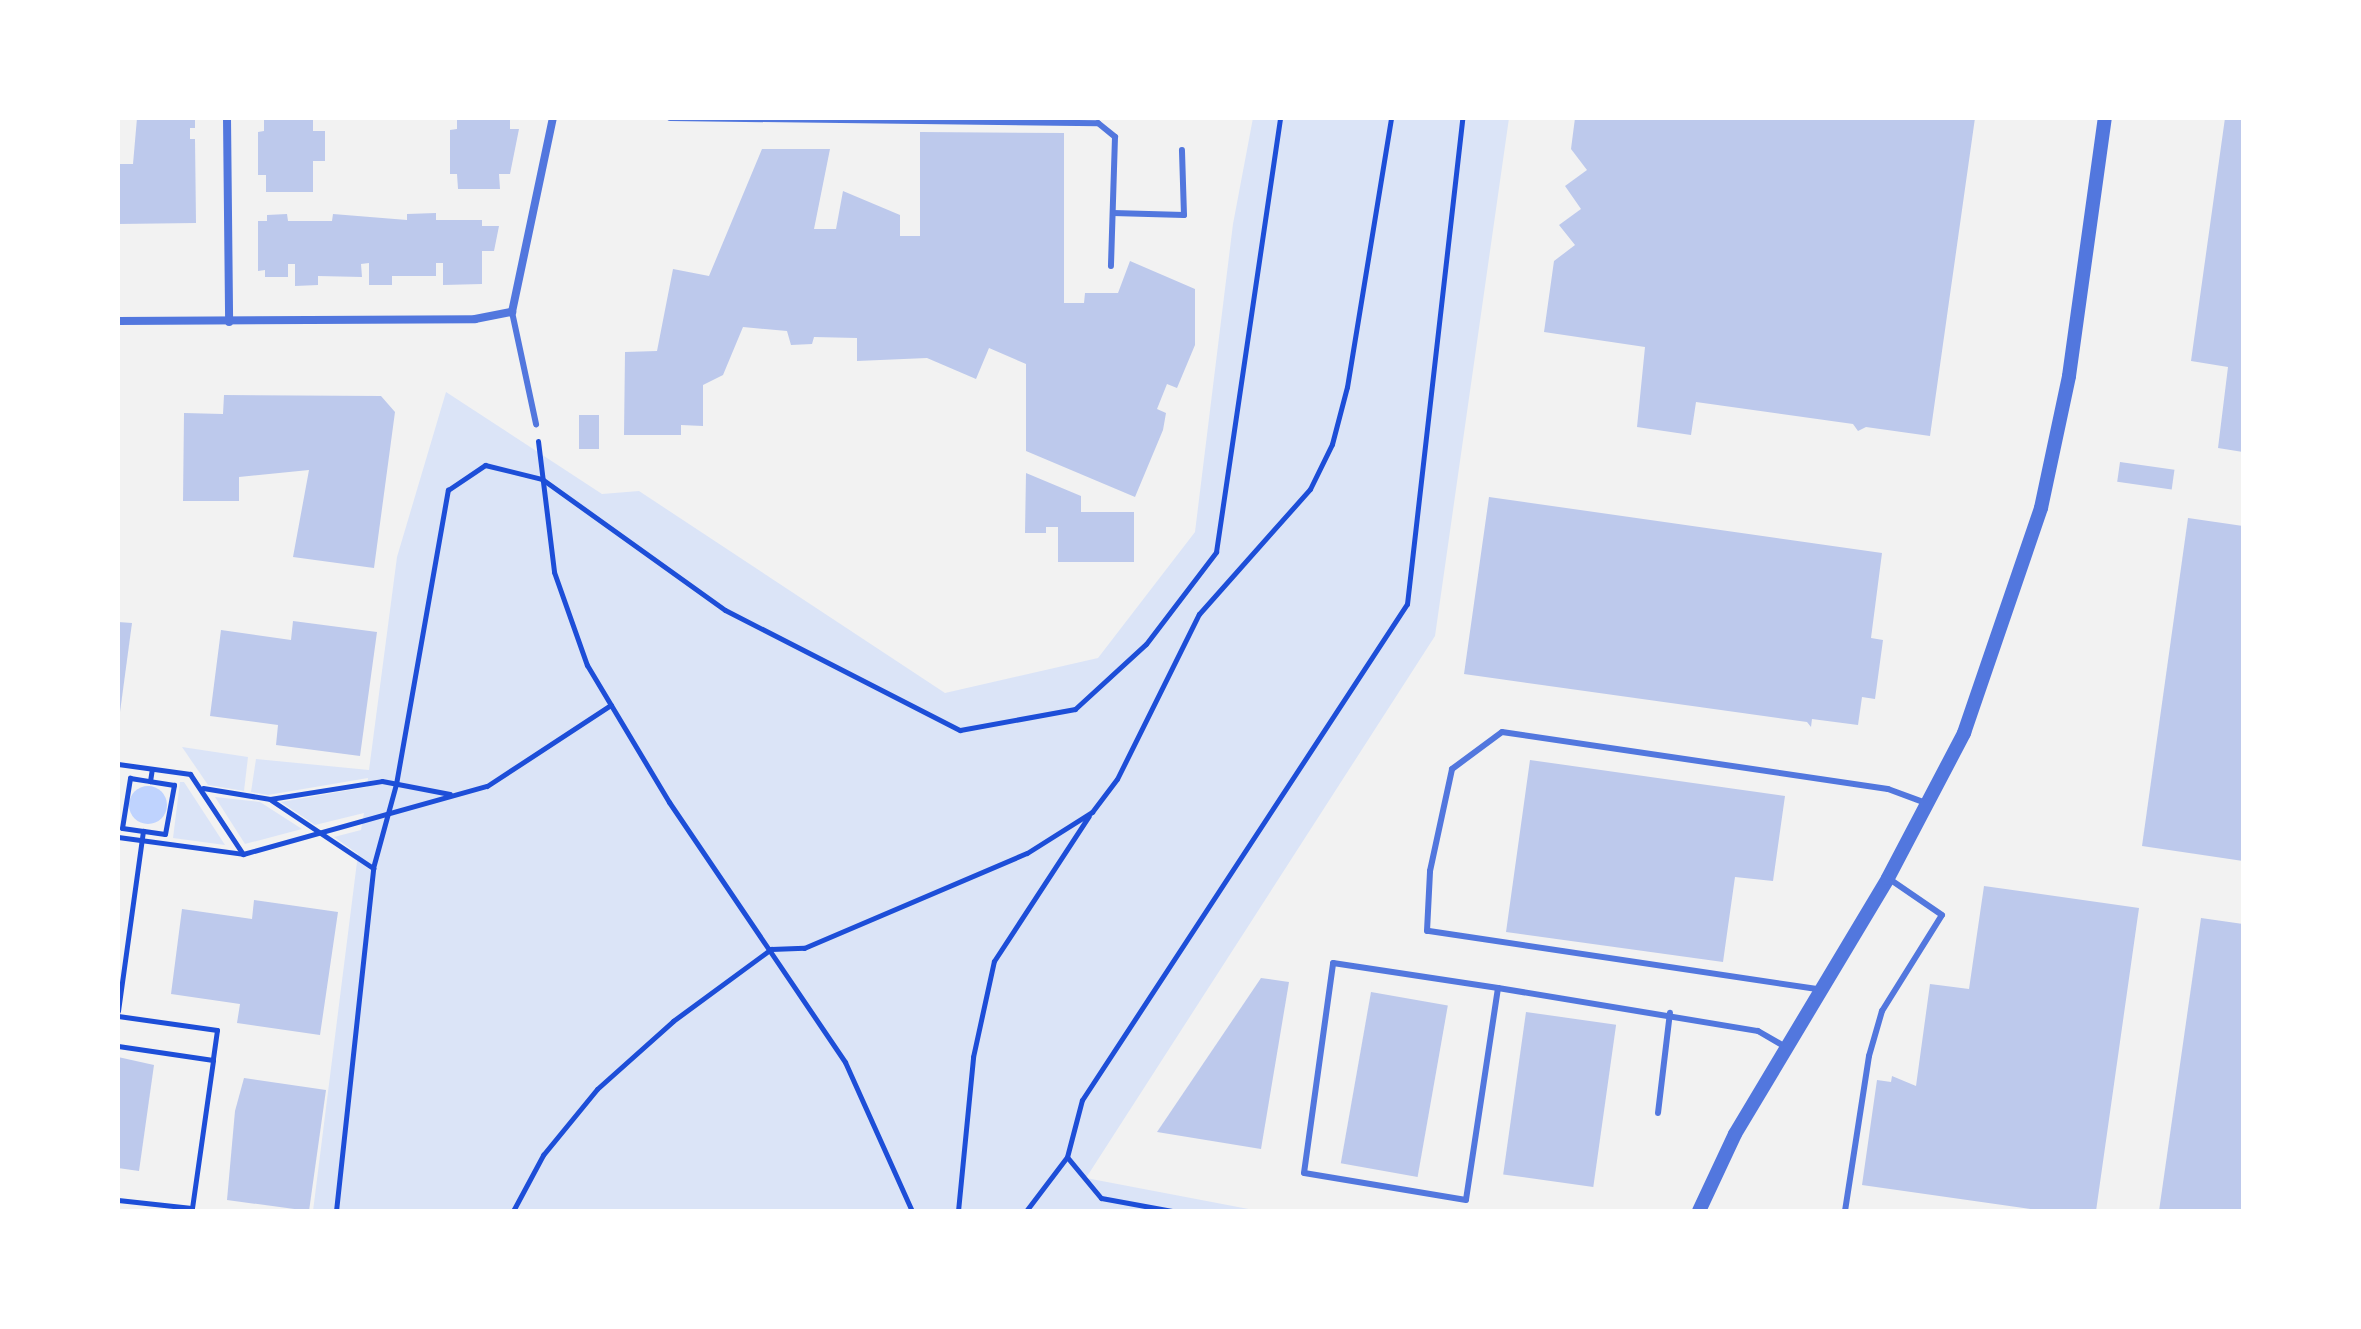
<!DOCTYPE html>
<html>
<head>
<meta charset="utf-8">
<style>
  body { margin:0 }
  #map { position:relative; width:2361px; height:1329px; overflow:hidden; background:#f2f2f2; font-family:"Varela Round",sans-serif }
  div>[style] { position:absolute }
  [style*='--x'] { left:calc(var(--x)*1px); top:calc(var(--y)*1px); width:calc(var(--w)*1px); rotate:calc(var(--a)*1deg) }
  .green>* { inset:0; background:#dbe4f7 }
  .water>* { inset:0; background:#bfd3fe }
  .round { border-radius:50% }
  .building>* { inset:0; background:#bdc9ec; transform-origin:0 0 }
  .path>* { height:5px; margin:-2.5px; padding:0 2.5px; transform-origin:2.5px; border-radius:2.5px; background:#1d4ed8 }
  .service>* { height:6px; margin:-3px; padding:0 3px; transform-origin:3px; border-radius:3px; background:#5277de }
  .minor>* { height:8px; margin:-4px; padding:0 4px; transform-origin:4px; border-radius:4px; background:#5277de }
  .tertiary>* { height:14px; margin:-7px; padding:0 7px; transform-origin:7px; border-radius:7px; background:#5277de }
  span { translate:-50% -50%; white-space:nowrap; text-align:center; line-height:1.15; -webkit-text-stroke:6px #fff; paint-order:stroke }
  .frame { position:absolute; inset:0; border:120px solid #fff; pointer-events:none }
</style>
</head>
<body>
<div id="map">
  <div class="green">
    <div style="clip-path:polygon(1253px 118px,1509px 118px,1435px 636px,1086px 1178px,1259px 1211px,313px 1211px,358px 854px,334px 837px,361px 830px,364px 813px,315px 825px,281px 802px,367px 787px,368px 778px,268px 795px,251px 792px,256px 759px,369px 770px,397px 557px,446px 392px,602px 494px,639px 491px,945px 693px,1098px 658px,1195px 532px,1233px 224px)"></div>
    <div style="clip-path:polygon(182px 747px,248px 757px,244px 791px,208px 785px)"></div>
    <div style="clip-path:polygon(180px 782px,184px 782px,225px 845px,173px 838px)"></div>
    <div style="clip-path:polygon(215px 797px,260px 802px,302px 829px,245px 844px)"></div>
  </div>
  <div class="water">
    <div class="round" style="left:129px;top:786px;width:38px;height:38px"></div>
  </div>
  <div class="building">
    <div style="clip-path:polygon(137px 118px,195px 118px,195px 128px,190px 128px,190px 139px,195px 139px,196px 223px,118px 224px,118px 164px,133px 164px)"></div>
    <div style="clip-path:polygon(264px 118px,313px 118px,313px 131px,325px 131px,325px 161px,313px 161px,313px 192px,266px 192px,266px 175px,258px 175px,258px 132px,264px 131px)"></div>
    <div style="clip-path:polygon(457px 118px,510px 118px,510px 129px,519px 129px,510px 174px,499px 174px,500px 189px,458px 189px,457px 174px,450px 174px,450px 130px,457px 129px)"></div>
    <div style="clip-path:polygon(1575px 118px,1975px 118px,1930px 436px,1866px 427px,1858px 431px,1853px 424px,1696px 402px,1691px 435px,1637px 427px,1645px 347px,1544px 332px,1554px 261px,1575px 245px,1559px 225px,1581px 209px,1565px 186px,1587px 170px,1571px 149px)"></div>
    <div style="clip-path:polygon(2225px 118px,2243px 118px,2243px 452px,2218px 448px,2228px 367px,2191px 361px)"></div>
    <div style="clip-path:polygon(920px 132px,1064px 133px,1064px 303px,1084px 303px,1085px 293px,1118px 293px,1130px 261px,1195px 289px,1195px 345px,1177px 388px,1167px 384px,1157px 409px,1166px 413px,1163px 430px,1135px 497px,1026px 451px,1026px 364px,989px 348px,976px 379px,927px 358px,857px 361px,857px 338px,814px 337px,812px 344px,791px 345px,787px 331px,743px 327px,723px 375px,703px 385px,703px 426px,681px 425px,681px 435px,624px 435px,625px 352px,657px 351px,673px 269px,709px 276px,762px 149px,830px 149px,814px 229px,836px 229px,843px 191px,900px 215px,900px 236px,920px 236px)"></div>
    <div style="clip-path:polygon(436px 213px,436px 220px,482px 220px,482px 226px,499px 226px,494px 251px,482px 251px,482px 284px,443px 285px,443px 263px,436px 263px,436px 276px,392px 276px,392px 285px,369px 285px,369px 263px,361px 264px,362px 277px,318px 276px,318px 285px,295px 286px,295px 264px,288px 264px,288px 277px,265px 277px,265px 270px,258px 271px,258px 221px,267px 221px,267px 215px,287px 214px,288px 221px,332px 221px,333px 214px,407px 220px,407px 214px)"></div>
    <div style="clip-path:polygon(224px 395px,381px 396px,395px 412px,374px 568px,293px 557px,309px 470px,239px 477px,239px 501px,183px 501px,184px 413px,223px 414px)"></div>
    <div style="left:579px;top:415px;width:20px;height:34px"></div>
    <div style="left:2120px;top:462px;width:55px;height:20px;rotate:8deg"></div>
    <div style="clip-path:polygon(1026px 473px,1081px 496px,1081px 512px,1134px 512px,1134px 562px,1058px 562px,1058px 527px,1046px 527px,1046px 533px,1025px 533px)"></div>
    <div style="clip-path:polygon(1489px 497px,1882px 553px,1871px 638px,1883px 640px,1875px 699px,1862px 697px,1858px 725px,1812px 719px,1811px 727px,1807px 722px,1464px 674px)"></div>
    <div style="clip-path:polygon(2188px 518px,2243px 526px,2243px 861px,2142px 846px)"></div>
    <div style="clip-path:polygon(293px 621px,377px 632px,360px 756px,276px 745px,278px 725px,210px 716px,221px 630px,291px 640px)"></div>
    <div style="clip-path:polygon(118px 622px,132px 623px,120px 712px,118px 712px)"></div>
    <div style="clip-path:polygon(1530px 760px,1785px 796px,1773px 881px,1735px 877px,1723px 962px,1506px 932px)"></div>
    <div style="clip-path:polygon(1984px 886px,2139px 908px,2096px 1211px,2044px 1211px,1862px 1185px,1877px 1080px,1891px 1082px,1892px 1076px,1916px 1086px,1930px 984px,1969px 989px)"></div>
    <div style="clip-path:polygon(254px 900px,338px 912px,320px 1035px,237px 1023px,240px 1004px,171px 994px,182px 909px,252px 919px)"></div>
    <div style="clip-path:polygon(2201px 918px,2243px 924px,2243px 1211px,2159px 1211px)"></div>
    <div style="clip-path:polygon(1261px 978px,1289px 982px,1261px 1149px,1157px 1132px)"></div>
    <div style="left:1371px;top:992px;width:78px;height:174px;rotate:10deg"></div>
    <div style="left:1526px;top:1012px;width:91px;height:164px;rotate:8deg"></div>
    <div style="clip-path:polygon(118px 1057px,154px 1065px,139px 1171px,118px 1168px)"></div>
    <div style="clip-path:polygon(244px 1078px,326px 1090px,309px 1211px,227px 1200px,235px 1111px)"></div>
  </div>
  <div class="path">
    <div style="--x:538;--y:441;--w:132;--a:83"></div>
    <div style="--x:554;--y:572;--w:99;--a:70.5"></div>
    <div style="--x:587;--y:665;--w:160;--a:59.1"></div>
    <div style="--x:669;--y:802;--w:314;--a:55.9"></div>
    <div style="--x:845;--y:1062;--w:163;--a:65.8"></div>
    <div style="--x:118;--y:764;--w:73;--a:7.9"></div>
    <div style="--x:190;--y:774;--w:96;--a:56.5"></div>
    <div style="--x:203;--y:788;--w:68;--a:9.3"></div>
    <div style="--x:270;--y:799;--w:113;--a:-9.1"></div>
    <div style="--x:382;--y:781;--w:69;--a:10.8"></div>
    <div style="--x:271;--y:800;--w:123;--a:33.7"></div>
    <div style="--x:144;--y:831;--w:21;--a:8"></div>
    <div style="--x:165;--y:834;--w:50;--a:-79.6"></div>
    <div style="--x:174;--y:785;--w:24;--a:-171"></div>
    <div style="--x:118;--y:837;--w:126;--a:7.7"></div>
    <div style="--x:243;--y:854;--w:253;--a:-15.6"></div>
    <div style="--x:487;--y:786;--w:148;--a:-33.2"></div>
    <div style="--x:118;--y:1011;--w:182;--a:-82.1"></div>
    <div style="--x:143;--y:831;--w:21;--a:-172"></div>
    <div style="--x:122;--y:828;--w:51;--a:-80.9"></div>
    <div style="--x:130;--y:778;--w:20;--a:9"></div>
    <div style="--x:150;--y:781;--w:12;--a:-81"></div>
    <div style="--x:118;--y:1016;--w:100;--a:8"></div>
    <div style="--x:217;--y:1030;--w:30;--a:98"></div>
    <div style="--x:213;--y:1060;--w:96;--a:-171.6"></div>
    <div style="--x:118;--y:1200;--w:74;--a:6.2"></div>
    <div style="--x:192;--y:1208;--w:149;--a:-81.9"></div>
    <div style="--x:336;--y:1211;--w:345;--a:-83.8"></div>
    <div style="--x:373;--y:868;--w:87;--a:-74.7"></div>
    <div style="--x:396;--y:784;--w:299;--a:-80"></div>
    <div style="--x:448;--y:490;--w:45;--a:-34"></div>
    <div style="--x:485;--y:465;--w:59;--a:13.8"></div>
    <div style="--x:542;--y:479;--w:225;--a:35.6"></div>
    <div style="--x:725;--y:610;--w:264;--a:27.1"></div>
    <div style="--x:960;--y:730;--w:117;--a:-10.3"></div>
    <div style="--x:1075;--y:709;--w:96;--a:-42.5"></div>
    <div style="--x:1146;--y:644;--w:116;--a:-52.7"></div>
    <div style="--x:1216;--y:552;--w:439;--a:-81.6"></div>
    <div style="--x:513;--y:1211;--w:64;--a:-61.8"></div>
    <div style="--x:543;--y:1155;--w:85;--a:-50.7"></div>
    <div style="--x:597;--y:1089;--w:102;--a:-41.8"></div>
    <div style="--x:673;--y:1021;--w:122;--a:-36.3"></div>
    <div style="--x:771;--y:949;--w:33;--a:-2"></div>
    <div style="--x:804;--y:948;--w:242;--a:-23.1"></div>
    <div style="--x:1027;--y:853;--w:77;--a:-32.2"></div>
    <div style="--x:1092;--y:812;--w:41;--a:-52.9"></div>
    <div style="--x:1117;--y:779;--w:184;--a:-63.6"></div>
    <div style="--x:1199;--y:614;--w:167;--a:-48.4"></div>
    <div style="--x:1310;--y:489;--w:50;--a:-63.9"></div>
    <div style="--x:1332;--y:444;--w:59;--a:-75.3"></div>
    <div style="--x:1347;--y:387;--w:273;--a:-80.7"></div>
    <div style="--x:958;--y:1211;--w:155;--a:-84.4"></div>
    <div style="--x:973;--y:1057;--w:98;--a:-77.7"></div>
    <div style="--x:994;--y:961;--w:173;--a:-56.8"></div>
    <div style="--x:1026;--y:1211;--w:68;--a:-52.8"></div>
    <div style="--x:1172;--y:1211;--w:72;--a:-169.6"></div>
    <div style="--x:1101;--y:1198;--w:53;--a:-129.7"></div>
    <div style="--x:1067;--y:1157;--w:59;--a:-75.3"></div>
    <div style="--x:1082;--y:1100;--w:593;--a:-56.77"></div>
    <div style="--x:1407;--y:604;--w:489;--a:-83.5"></div>
  </div>
  <div class="service">
    <div style="--x:670;--y:118;--w:428;--a:0.7"></div>
    <div style="--x:1098;--y:123;--w:22;--a:39"></div>
    <div style="--x:1115;--y:137;--w:129;--a:91.8"></div>
    <div style="--x:1113;--y:213;--w:71;--a:1.6"></div>
    <div style="--x:1184;--y:215;--w:65;--a:-91.8"></div>
    <div style="--x:512;--y:312;--w:115;--a:77.9"></div>
    <div style="--x:1333;--y:963;--w:167;--a:8.6"></div>
    <div style="--x:1498;--y:988;--w:214;--a:98.6"></div>
    <div style="--x:1466;--y:1200;--w:164;--a:-170.5"></div>
    <div style="--x:1304;--y:1173;--w:212;--a:-82.1"></div>
    <div style="--x:1498;--y:988;--w:264;--a:9.4"></div>
    <div style="--x:1758;--y:1031;--w:30;--a:30"></div>
    <div style="--x:1817;--y:989;--w:394;--a:-171.5"></div>
    <div style="--x:1427;--y:931;--w:60;--a:-87.1"></div>
    <div style="--x:1430;--y:871;--w:104;--a:-77.8"></div>
    <div style="--x:1452;--y:769;--w:62;--a:-36.5"></div>
    <div style="--x:1502;--y:732;--w:390;--a:8.4"></div>
    <div style="--x:1888;--y:789;--w:40;--a:20.2"></div>
    <div style="--x:1658;--y:1113;--w:101;--a:-83.2"></div>
    <div style="--x:1845;--y:1211;--w:157;--a:-81.2"></div>
    <div style="--x:1869;--y:1056;--w:47;--a:-73.9"></div>
    <div style="--x:1882;--y:1011;--w:113;--a:-58"></div>
    <div style="--x:1942;--y:915;--w:65;--a:-145.6"></div>
  </div>
  <div class="minor">
    <div style="--x:227;--y:118;--w:204;--a:89.4"></div>
    <div style="--x:118;--y:321;--w:357;--a:-0.3"></div>
    <div style="--x:475;--y:319;--w:38;--a:-11"></div>
    <div style="--x:512;--y:312;--w:198;--a:-78.1"></div>
  </div>
  <div class="tertiary">
    <div style="--x:1699;--y:1211;--w:85;--a:-64.9"></div>
    <div style="--x:1735;--y:1134;--w:298;--a:-59.1"></div>
    <div style="--x:1888;--y:878;--w:164;--a:-62.3"></div>
    <div style="--x:1964;--y:733;--w:238;--a:-71.1"></div>
    <div style="--x:2041;--y:508;--w:135;--a:-78"></div>
    <div style="--x:2069;--y:376;--w:260;--a:-82.1"></div>
  </div>
  <div class="frame"></div>
</div>
</body>
</html>
